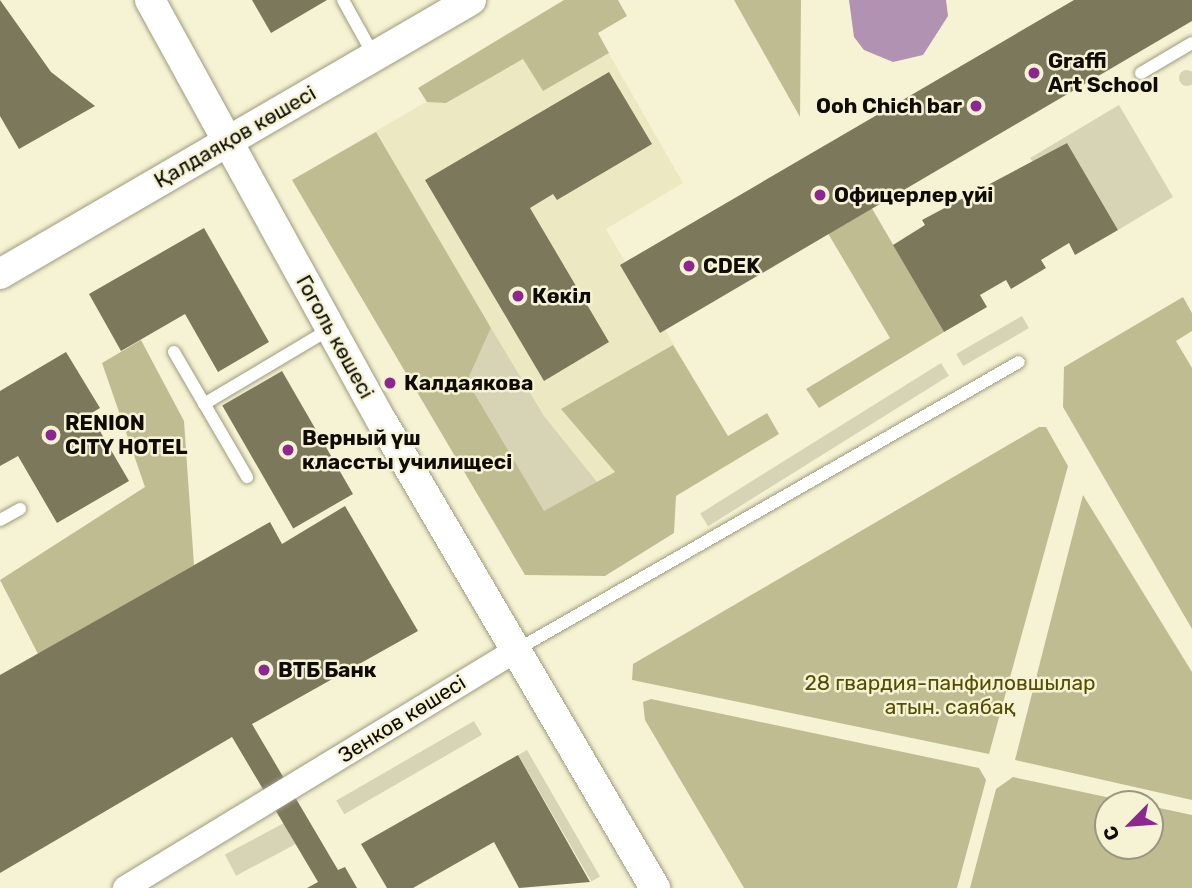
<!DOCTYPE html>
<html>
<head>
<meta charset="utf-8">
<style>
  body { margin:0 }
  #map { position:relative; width:1192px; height:888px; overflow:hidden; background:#f6f3d4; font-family:Rubik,sans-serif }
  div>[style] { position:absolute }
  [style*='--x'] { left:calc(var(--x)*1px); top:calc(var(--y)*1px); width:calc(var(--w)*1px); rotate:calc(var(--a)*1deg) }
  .built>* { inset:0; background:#ece9c2 }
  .green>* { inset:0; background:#d6d4b5; transform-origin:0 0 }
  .round { border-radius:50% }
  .forest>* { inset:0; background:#c0bc91 }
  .water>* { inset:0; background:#b292b2 }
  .building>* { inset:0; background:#7b785c; transform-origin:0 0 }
  .roads { filter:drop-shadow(0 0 2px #9e9b7e) drop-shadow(0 0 2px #9e9b7e) }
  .service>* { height:12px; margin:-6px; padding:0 6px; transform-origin:6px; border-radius:6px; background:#fff }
  .minor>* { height:24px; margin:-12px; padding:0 12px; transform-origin:12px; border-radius:12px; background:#fff }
  .tertiary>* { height:30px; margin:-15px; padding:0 15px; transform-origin:15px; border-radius:15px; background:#fff }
  .dots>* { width:19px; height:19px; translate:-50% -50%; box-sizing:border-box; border:4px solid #f6f3d4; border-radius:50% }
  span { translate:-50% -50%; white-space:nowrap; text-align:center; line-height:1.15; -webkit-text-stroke:5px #f6f3d4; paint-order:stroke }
  .poi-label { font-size:21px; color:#0e0c04; font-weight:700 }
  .left { translate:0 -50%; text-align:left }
  .right { translate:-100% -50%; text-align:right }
  .street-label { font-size:21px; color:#0e0c04 }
  .park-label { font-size:21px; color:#544d00 }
  .north { position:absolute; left:1094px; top:790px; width:70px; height:70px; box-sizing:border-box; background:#f6f3d4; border:2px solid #999781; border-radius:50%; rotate:245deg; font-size:19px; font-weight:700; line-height:28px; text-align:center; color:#0e0c04 }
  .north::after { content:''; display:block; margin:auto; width:24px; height:32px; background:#8b278e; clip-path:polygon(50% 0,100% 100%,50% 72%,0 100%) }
</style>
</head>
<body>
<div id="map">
  <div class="built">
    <div style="clip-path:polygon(584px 10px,683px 183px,606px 229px,728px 437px,538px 546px,316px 166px)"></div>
  </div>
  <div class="green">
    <div class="round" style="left:1179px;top:70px;width:16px;height:16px"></div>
    <div style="clip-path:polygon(1119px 105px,1173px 197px,1118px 230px,1067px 143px,1033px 162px,1030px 158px)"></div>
    <div style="left:1022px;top:316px;width:14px;height:76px;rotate:60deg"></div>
    <div style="clip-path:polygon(491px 328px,544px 416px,597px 482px,544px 512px,467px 381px)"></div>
    <div style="left:941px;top:363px;width:15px;height:284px;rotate:58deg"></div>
    <div style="left:474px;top:721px;width:16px;height:159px;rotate:60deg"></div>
    <div style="left:527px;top:750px;width:146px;height:10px;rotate:60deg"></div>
    <div style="left:284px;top:823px;width:24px;height:67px;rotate:62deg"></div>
  </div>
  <div class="forest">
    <div style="clip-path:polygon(564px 0,618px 0,627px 16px,598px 33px,609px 53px,543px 91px,523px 59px,446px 103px,427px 102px,418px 88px)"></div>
    <div style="clip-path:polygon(734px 0,801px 0,800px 117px)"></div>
    <div style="clip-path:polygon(376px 132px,491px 328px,467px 381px,544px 511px,615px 472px,561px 409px,673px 345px,728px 436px,767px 413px,779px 434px,676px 496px,674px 533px,605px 576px,525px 575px,292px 180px)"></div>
    <div style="clip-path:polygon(870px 205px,944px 332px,819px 408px,806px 389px,890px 338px,826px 230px)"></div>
    <div style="clip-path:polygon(1183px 297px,1192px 313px,1192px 331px,1176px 341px,1192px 368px,1192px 629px,1063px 407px,1064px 367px)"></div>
    <div style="clip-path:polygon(141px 340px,184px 421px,194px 565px,38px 654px,0 580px,145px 487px,102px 363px)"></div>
    <div style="clip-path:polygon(1039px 427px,1046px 427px,1068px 466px,989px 754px,632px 680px,633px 664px)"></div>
    <div style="clip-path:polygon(1083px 495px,1192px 672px,1192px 800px,1015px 760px)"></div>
    <div style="clip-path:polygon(651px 699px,979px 768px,986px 780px,957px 888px,744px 888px,645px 720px,643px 702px)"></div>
    <div style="clip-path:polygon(1013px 777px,1139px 804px,1108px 804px,1108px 846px,1150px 846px,1150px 806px,1192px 815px,1192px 888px,970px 888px,996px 789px)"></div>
  </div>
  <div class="water">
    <div style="clip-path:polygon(849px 0,946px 0,948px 16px,923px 55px,893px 62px,864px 50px,854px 37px)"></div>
  </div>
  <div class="building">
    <div style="clip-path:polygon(0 0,51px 72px,95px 106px,19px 149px,0 116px)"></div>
    <div style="clip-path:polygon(252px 0,327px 0,271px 33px)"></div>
    <div style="clip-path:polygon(1074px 0,1192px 0,1192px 21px,660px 333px,620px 265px)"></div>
    <div style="clip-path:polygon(609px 72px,652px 144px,557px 200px,553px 194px,530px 208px,609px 342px,544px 381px,425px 180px)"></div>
    <div style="clip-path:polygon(1067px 143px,1118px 230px,1075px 255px,1069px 243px,1041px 260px,1046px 268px,1011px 289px,1006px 280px,980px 295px,987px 307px,944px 332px,893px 245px,925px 225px,922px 220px)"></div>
    <div style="clip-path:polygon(204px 228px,269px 342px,218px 372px,185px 314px,121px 351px,89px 294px)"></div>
    <div style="clip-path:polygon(66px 352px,100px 408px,90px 414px,129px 481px,57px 523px,18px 456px,0 466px,0 391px)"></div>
    <div style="left:282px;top:371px;width:142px;height:69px;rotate:60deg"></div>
    <div style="clip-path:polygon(345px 506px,418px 631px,252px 724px,338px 870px,345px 867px,357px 888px,307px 888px,318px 882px,232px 737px,0 873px,0 675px,270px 522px,282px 544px)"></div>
    <div style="clip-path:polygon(518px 755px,590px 882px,519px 888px,494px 842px,413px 888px,387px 888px,361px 844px)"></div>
  </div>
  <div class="roads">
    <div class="service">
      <div style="--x:343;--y:0;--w:64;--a:61"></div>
      <div style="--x:1141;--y:73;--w:59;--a:-30.5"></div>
      <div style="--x:174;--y:352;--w:145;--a:59.7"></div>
      <div style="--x:204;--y:404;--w:147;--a:-30.8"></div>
      <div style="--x:0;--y:520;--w:23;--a:-29"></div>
      <div style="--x:518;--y:649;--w:577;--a:-29.81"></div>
    </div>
    <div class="minor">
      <div style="--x:125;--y:888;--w:460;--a:-31.3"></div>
    </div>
    <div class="tertiary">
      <div style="--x:150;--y:0;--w:483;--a:61.2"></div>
      <div style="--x:383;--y:423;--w:539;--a:59.67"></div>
      <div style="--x:0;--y:274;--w:545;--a:-30.19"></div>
    </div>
  </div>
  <div class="dots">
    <div style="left:1034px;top:73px;background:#8b278e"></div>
    <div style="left:976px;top:106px;background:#8b278e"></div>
    <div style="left:820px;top:195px;background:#8b278e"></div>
    <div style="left:689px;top:266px;background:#8b278e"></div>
    <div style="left:518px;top:296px;background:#8b278e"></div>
    <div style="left:390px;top:383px;background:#8b278e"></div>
    <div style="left:51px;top:435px;background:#8b278e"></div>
    <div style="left:288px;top:450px;background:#8b278e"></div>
    <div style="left:264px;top:670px;background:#8b278e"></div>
  </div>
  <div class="poi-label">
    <span class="left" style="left:1048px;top:73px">Graffi<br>Art School</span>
    <span class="right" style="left:962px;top:106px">Ooh Chich bar</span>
    <span class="left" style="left:834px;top:195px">Офицерлер үйі</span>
    <span class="left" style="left:703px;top:266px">CDEK</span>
    <span class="left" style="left:532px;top:296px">Көкіл</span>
    <span class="left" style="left:404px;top:383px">Калдаякова</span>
    <span class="left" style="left:65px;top:435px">RENION<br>CITY HOTEL</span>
    <span class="left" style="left:302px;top:450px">Верный үш<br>классты училищесі</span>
    <span class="left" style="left:278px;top:670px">ВТБ Банк</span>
  </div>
  <div class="street-label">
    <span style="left:235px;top:137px;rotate:-30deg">Қалдаяқов көшесі</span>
    <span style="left:335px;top:337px;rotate:61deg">Гоголь көшесі</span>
    <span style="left:402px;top:719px;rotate:-32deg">Зенков көшесі</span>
  </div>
  <div class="park-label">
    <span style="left:950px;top:695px">28 гвардия-панфиловшылар<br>атын. саябақ</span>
  </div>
  <div class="north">С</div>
</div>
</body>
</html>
